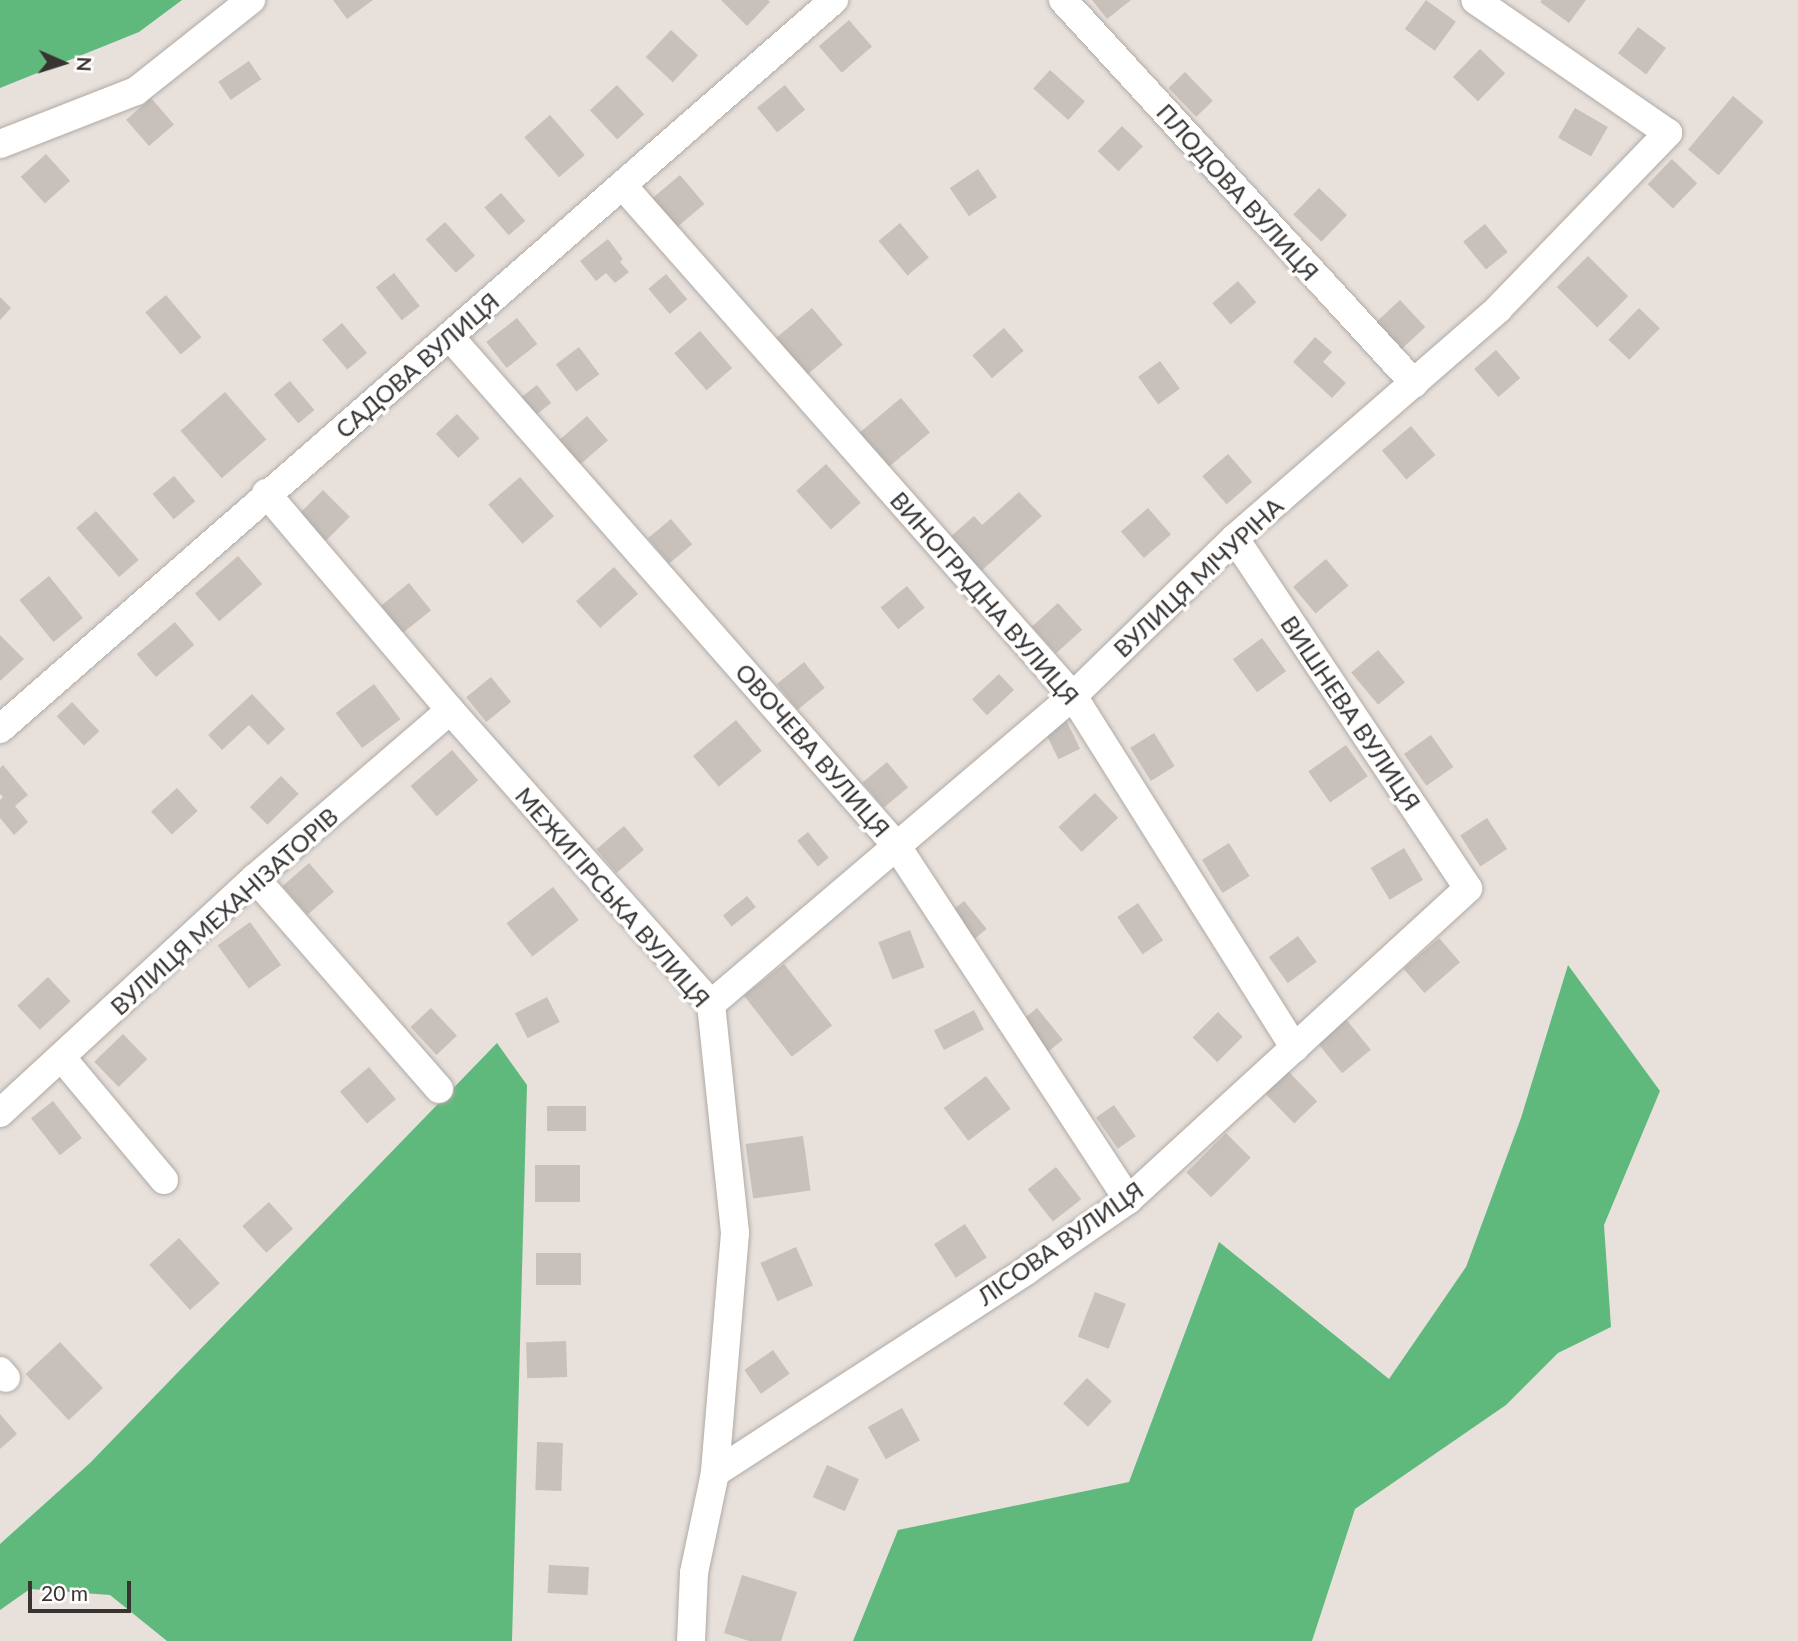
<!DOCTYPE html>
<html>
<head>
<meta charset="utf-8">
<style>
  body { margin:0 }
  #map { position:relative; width:1798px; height:1641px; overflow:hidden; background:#e8e0db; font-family:Lato,sans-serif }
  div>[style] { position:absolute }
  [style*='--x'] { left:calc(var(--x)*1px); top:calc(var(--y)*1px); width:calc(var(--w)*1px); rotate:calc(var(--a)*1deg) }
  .forest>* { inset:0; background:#5fb97c }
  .building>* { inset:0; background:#c7c0bb; transform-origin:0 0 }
  .roads { filter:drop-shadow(0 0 2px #b0aaa5) drop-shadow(0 0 2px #b0aaa5) }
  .minor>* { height:28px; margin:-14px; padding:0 14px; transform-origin:14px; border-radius:14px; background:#fff }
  span { translate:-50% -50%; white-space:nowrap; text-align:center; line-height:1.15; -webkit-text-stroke:7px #fff; paint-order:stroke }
  .street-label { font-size:24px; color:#373432 }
  .north { position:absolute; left:28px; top:28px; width:70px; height:70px; -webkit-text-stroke:5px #fff; paint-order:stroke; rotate:93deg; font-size:19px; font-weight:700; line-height:28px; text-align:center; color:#373432 }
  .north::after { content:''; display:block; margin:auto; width:24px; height:32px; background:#373432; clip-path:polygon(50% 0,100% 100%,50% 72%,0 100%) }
  .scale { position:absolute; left:28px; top:1581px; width:103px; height:32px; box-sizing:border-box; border:4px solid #373432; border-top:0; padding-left:9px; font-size:21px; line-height:24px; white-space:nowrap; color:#373432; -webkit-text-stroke:5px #fff; paint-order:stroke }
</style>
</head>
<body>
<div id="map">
  <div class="forest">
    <div style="clip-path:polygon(0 0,182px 0,139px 32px,0 88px)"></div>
    <div style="clip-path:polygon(1568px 965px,1660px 1091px,1604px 1225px,1611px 1327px,1558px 1353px,1506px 1405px,1355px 1509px,1312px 1641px,853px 1641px,898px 1530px,1129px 1482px,1219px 1242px,1389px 1379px,1466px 1267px,1521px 1118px)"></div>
    <div style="clip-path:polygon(497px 1043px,527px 1085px,512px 1641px,167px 1641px,110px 1595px,30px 1589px,0 1610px,0 1544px,90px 1463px)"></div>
  </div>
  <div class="building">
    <div style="clip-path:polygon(333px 0,373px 0,347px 19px)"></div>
    <div style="clip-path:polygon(721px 0,768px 0,770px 2px,747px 26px)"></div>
    <div style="clip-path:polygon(1092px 0,1131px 0,1107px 19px)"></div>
    <div style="left:1426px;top:0;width:37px;height:36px;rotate:36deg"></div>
    <div style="clip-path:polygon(1542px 0,1586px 0,1569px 23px,1540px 2px)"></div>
    <div style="left:849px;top:20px;width:35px;height:40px;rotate:49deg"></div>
    <div style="left:1638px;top:27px;width:35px;height:33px;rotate:37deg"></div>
    <div style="left:671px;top:30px;width:37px;height:37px;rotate:43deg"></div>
    <div style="left:1480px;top:49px;width:35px;height:39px;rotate:44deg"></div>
    <div style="left:249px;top:61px;width:22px;height:37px;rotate:56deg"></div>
    <div style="left:1050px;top:70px;width:47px;height:25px;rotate:42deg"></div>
    <div style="left:1185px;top:72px;width:40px;height:23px;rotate:46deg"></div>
    <div style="left:617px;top:85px;width:40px;height:37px;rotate:47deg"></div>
    <div style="left:785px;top:85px;width:32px;height:36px;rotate:51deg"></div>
    <div style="left:1733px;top:96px;width:40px;height:70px;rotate:40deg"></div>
    <div style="left:151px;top:98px;width:35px;height:33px;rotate:49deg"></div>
    <div style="left:1575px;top:108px;width:38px;height:34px;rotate:30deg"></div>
    <div style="left:550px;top:115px;width:53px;height:34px;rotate:49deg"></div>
    <div style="left:1122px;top:126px;width:29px;height:35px;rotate:44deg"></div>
    <div style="left:46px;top:154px;width:36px;height:34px;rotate:48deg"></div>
    <div style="left:1672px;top:159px;width:35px;height:35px;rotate:44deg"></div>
    <div style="left:978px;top:169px;width:34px;height:34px;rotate:56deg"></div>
    <div style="left:680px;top:175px;width:38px;height:36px;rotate:50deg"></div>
    <div style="left:1319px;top:188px;width:39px;height:37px;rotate:44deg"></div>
    <div style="left:501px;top:193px;width:37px;height:22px;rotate:49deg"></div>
    <div style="left:445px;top:222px;width:45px;height:26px;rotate:48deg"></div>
    <div style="left:900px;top:223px;width:45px;height:28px;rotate:50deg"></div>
    <div style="left:1485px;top:224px;width:36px;height:28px;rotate:51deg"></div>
    <div style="clip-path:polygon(608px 239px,623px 259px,620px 262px,629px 272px,615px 283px,606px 273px,596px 281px,580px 261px)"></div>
    <div style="left:1588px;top:256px;width:57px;height:44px;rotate:45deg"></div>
    <div style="left:394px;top:273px;width:42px;height:23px;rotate:52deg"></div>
    <div style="left:666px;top:274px;width:33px;height:23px;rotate:50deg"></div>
    <div style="left:1238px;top:281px;width:28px;height:34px;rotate:49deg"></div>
    <div style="left:166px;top:295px;width:55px;height:27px;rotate:50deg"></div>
    <div style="clip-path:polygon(0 297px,11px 308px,0 320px)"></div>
    <div style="left:1400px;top:300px;width:37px;height:32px;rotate:47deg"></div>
    <div style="left:812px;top:308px;width:48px;height:48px;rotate:50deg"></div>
    <div style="left:1639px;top:308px;width:29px;height:44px;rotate:44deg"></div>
    <div style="left:517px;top:318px;width:33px;height:39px;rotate:52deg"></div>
    <div style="left:342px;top:323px;width:39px;height:26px;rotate:50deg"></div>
    <div style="left:1004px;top:328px;width:30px;height:42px;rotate:49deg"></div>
    <div style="left:700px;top:331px;width:49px;height:34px;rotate:49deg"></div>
    <div style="clip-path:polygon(1315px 337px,1332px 352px,1323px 362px,1346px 383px,1332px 398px,1293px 362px)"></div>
    <div style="left:579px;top:347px;width:34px;height:29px;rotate:53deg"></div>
    <div style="left:1496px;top:350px;width:37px;height:29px;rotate:49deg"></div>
    <div style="left:1160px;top:361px;width:34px;height:27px;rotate:54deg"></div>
    <div style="left:290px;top:381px;width:38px;height:21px;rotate:50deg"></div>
    <div style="left:537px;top:385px;width:23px;height:29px;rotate:52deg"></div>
    <div style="left:225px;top:392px;width:63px;height:59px;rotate:49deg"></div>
    <div style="left:901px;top:398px;width:45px;height:55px;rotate:50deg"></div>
    <div style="left:457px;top:414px;width:33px;height:29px;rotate:47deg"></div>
    <div style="left:587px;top:416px;width:32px;height:40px;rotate:49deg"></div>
    <div style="left:1411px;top:426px;width:38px;height:38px;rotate:50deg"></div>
    <div style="left:1228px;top:454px;width:37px;height:34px;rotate:49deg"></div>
    <div style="left:826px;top:464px;width:52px;height:40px;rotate:48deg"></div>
    <div style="left:174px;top:476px;width:33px;height:28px;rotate:50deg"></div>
    <div style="left:520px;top:477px;width:52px;height:42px;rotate:49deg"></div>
    <div style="left:323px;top:490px;width:38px;height:35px;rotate:45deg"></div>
    <div style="clip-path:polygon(1019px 492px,1042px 516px,979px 573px,948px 539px,974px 516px,982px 525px)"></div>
    <div style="left:1148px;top:508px;width:35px;height:36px;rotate:49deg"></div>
    <div style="left:96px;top:511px;width:65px;height:26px;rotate:49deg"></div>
    <div style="left:671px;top:519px;width:33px;height:30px;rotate:50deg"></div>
    <div style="left:238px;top:556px;width:37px;height:57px;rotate:49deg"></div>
    <div style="left:1326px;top:559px;width:35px;height:43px;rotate:50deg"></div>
    <div style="left:614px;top:567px;width:36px;height:51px;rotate:48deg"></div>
    <div style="left:49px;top:576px;width:54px;height:38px;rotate:51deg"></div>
    <div style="left:409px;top:583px;width:35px;height:36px;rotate:51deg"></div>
    <div style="left:907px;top:586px;width:28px;height:34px;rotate:51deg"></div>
    <div style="left:1058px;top:603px;width:36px;height:35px;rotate:48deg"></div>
    <div style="left:175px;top:622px;width:30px;height:50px;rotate:50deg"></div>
    <div style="clip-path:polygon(0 635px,24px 659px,0 681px)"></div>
    <div style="left:1262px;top:638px;width:41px;height:36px;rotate:54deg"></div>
    <div style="left:1378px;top:650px;width:42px;height:35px;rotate:50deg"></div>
    <div style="left:804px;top:662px;width:33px;height:35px;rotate:51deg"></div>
    <div style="left:999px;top:674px;width:22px;height:37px;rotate:47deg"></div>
    <div style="left:491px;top:677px;width:32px;height:32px;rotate:51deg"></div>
    <div style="left:374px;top:684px;width:44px;height:48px;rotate:53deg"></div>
    <div style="clip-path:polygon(252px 694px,285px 729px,268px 745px,249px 725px,222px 750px,208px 735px)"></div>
    <div style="left:72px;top:702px;width:40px;height:21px;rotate:47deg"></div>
    <div style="left:736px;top:720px;width:40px;height:56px;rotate:50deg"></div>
    <div style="left:1066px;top:720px;width:32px;height:24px;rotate:64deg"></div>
    <div style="left:1154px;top:733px;width:39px;height:28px;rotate:58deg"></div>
    <div style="left:1431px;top:735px;width:39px;height:33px;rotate:55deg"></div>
    <div style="left:1346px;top:745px;width:38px;height:46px;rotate:55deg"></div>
    <div style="left:452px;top:750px;width:40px;height:55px;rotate:49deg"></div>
    <div style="left:887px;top:762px;width:33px;height:32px;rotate:50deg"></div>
    <div style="clip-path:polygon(3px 765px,28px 795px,15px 806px,28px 822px,14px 835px,0 818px,0 800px,3px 797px,0 794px,0 768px)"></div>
    <div style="left:281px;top:776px;width:25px;height:44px;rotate:45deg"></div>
    <div style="left:177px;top:788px;width:31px;height:35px;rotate:48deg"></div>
    <div style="left:1095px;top:793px;width:34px;height:50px;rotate:47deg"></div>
    <div style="left:1487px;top:818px;width:37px;height:32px;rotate:57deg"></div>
    <div style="left:624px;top:826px;width:31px;height:36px;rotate:50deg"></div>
    <div style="left:808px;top:832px;width:33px;height:14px;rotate:51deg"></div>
    <div style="left:1229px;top:843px;width:39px;height:32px;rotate:58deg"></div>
    <div style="left:1404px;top:848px;width:37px;height:39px;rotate:59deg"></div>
    <div style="left:309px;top:863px;width:38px;height:35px;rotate:49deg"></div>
    <div style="left:553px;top:887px;width:42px;height:59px;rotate:52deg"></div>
    <div style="left:747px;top:896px;width:14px;height:31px;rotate:51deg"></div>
    <div style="left:964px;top:901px;width:36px;height:22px;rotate:51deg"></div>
    <div style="left:1138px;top:903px;width:45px;height:25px;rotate:56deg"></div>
    <div style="left:250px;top:922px;width:53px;height:40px;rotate:54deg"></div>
    <div style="left:910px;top:930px;width:40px;height:34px;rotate:69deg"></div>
    <div style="left:1298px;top:936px;width:32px;height:36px;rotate:54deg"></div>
    <div style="left:1439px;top:938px;width:32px;height:47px;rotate:49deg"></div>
    <div style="left:784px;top:964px;width:78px;height:51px;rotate:52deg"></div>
    <div style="left:48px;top:977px;width:33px;height:42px;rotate:47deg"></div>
    <div style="left:547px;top:997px;width:28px;height:36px;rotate:63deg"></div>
    <div style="left:431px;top:1008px;width:38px;height:28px;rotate:47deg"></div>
    <div style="left:1037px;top:1008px;width:41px;height:19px;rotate:51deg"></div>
    <div style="left:974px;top:1010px;width:22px;height:45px;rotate:63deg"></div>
    <div style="left:1218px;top:1012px;width:35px;height:36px;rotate:45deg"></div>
    <div style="left:1345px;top:1018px;width:41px;height:37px;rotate:51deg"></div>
    <div style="left:123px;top:1034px;width:35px;height:40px;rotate:46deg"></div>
    <div style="left:369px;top:1067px;width:42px;height:38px;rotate:50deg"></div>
    <div style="left:1288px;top:1071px;width:42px;height:32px;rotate:46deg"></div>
    <div style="left:986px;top:1076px;width:41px;height:53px;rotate:53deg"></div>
    <div style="left:53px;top:1101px;width:47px;height:28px;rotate:52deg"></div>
    <div style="left:1114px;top:1105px;width:38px;height:22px;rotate:55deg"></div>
    <div style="left:547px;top:1106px;width:39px;height:25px"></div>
    <div style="left:1226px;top:1133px;width:35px;height:56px;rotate:45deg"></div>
    <div style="left:803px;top:1136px;width:55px;height:58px;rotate:82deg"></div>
    <div style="left:580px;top:1165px;width:37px;height:45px;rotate:90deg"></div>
    <div style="left:1056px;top:1167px;width:41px;height:36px;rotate:52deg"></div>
    <div style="left:269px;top:1202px;width:36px;height:36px;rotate:48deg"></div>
    <div style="left:965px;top:1224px;width:40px;height:37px;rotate:57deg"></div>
    <div style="left:179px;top:1238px;width:61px;height:40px;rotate:48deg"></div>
    <div style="left:796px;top:1247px;width:42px;height:39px;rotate:66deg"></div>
    <div style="left:536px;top:1253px;width:45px;height:32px"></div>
    <div style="left:1095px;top:1292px;width:33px;height:48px;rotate:21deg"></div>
    <div style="left:566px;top:1341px;width:36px;height:40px;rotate:88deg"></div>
    <div style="left:60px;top:1342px;width:63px;height:47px;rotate:47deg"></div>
    <div style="left:773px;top:1350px;width:29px;height:35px;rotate:55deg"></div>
    <div style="left:1087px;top:1378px;width:34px;height:35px;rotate:43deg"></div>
    <div style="left:902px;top:1408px;width:37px;height:39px;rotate:61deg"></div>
    <div style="clip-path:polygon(0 1414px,17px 1434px,0 1449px)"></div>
    <div style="left:537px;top:1442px;width:26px;height:48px;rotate:2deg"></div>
    <div style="left:827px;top:1465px;width:35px;height:35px;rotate:24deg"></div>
    <div style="left:549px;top:1565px;width:40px;height:28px;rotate:3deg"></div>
    <div style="clip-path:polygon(742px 1575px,797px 1592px,781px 1641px,749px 1641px,724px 1633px)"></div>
  </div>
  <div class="roads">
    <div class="minor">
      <div style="--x:1063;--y:0;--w:520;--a:47.5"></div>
      <div style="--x:0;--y:144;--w:146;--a:-21.3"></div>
      <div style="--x:136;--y:91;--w:147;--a:-38.4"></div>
      <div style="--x:623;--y:186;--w:680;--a:48.58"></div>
      <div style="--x:1073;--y:696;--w:416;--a:57.8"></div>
      <div style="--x:450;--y:337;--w:676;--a:48.72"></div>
      <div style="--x:896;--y:845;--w:424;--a:56.8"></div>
      <div style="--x:266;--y:493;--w:285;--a:49.7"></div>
      <div style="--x:450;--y:710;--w:393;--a:48.4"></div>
      <div style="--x:711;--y:1004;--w:230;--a:84"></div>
      <div style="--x:735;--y:1233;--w:241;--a:94.8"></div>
      <div style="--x:715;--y:1473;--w:102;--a:101.9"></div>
      <div style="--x:694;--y:1573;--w:68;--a:92.5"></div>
      <div style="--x:0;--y:729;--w:1108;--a:-41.16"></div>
      <div style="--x:255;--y:878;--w:280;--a:48.9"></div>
      <div style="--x:711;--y:1004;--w:475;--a:-40.4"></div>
      <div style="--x:1073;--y:696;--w:226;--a:-44.3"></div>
      <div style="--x:1235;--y:538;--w:349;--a:-41"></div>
      <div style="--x:1498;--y:309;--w:245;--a:-46"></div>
      <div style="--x:1668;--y:133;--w:234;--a:-145.4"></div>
      <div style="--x:62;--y:1058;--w:159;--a:50.1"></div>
      <div style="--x:0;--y:1113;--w:347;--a:-42.7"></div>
      <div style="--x:255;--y:878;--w:257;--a:-40.7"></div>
      <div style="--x:0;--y:1371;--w:9;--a:49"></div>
      <div style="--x:715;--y:1473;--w:372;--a:-33"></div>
      <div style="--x:1027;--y:1270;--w:123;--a:-34.7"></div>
      <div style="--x:1128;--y:1200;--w:461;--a:-42.5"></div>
      <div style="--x:1468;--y:888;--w:420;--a:-123.7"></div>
    </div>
  </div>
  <div class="street-label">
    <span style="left:1238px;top:192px;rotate:48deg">ПЛОДОВА ВУЛИЦЯ</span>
    <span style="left:417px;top:365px;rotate:-41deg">САДОВА ВУЛИЦЯ</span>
    <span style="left:1198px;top:577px;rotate:-43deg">ВУЛИЦЯ МІЧУРІНА</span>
    <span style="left:985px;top:598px;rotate:49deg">ВИНОГРАДНА ВУЛИЦЯ</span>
    <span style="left:1351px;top:713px;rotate:56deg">ВИШНЕВА ВУЛИЦЯ</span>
    <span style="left:813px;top:750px;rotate:49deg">ОВОЧЕВА ВУЛИЦЯ</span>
    <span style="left:613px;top:897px;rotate:49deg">МЕЖИГІРСЬКА ВУЛИЦЯ</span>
    <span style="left:224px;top:911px;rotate:-42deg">ВУЛИЦЯ МЕХАНІЗАТОРІВ</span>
    <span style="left:1060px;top:1243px;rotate:-35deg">ЛІСОВА ВУЛИЦЯ</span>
  </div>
  <div class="north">N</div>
  <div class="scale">20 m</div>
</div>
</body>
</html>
